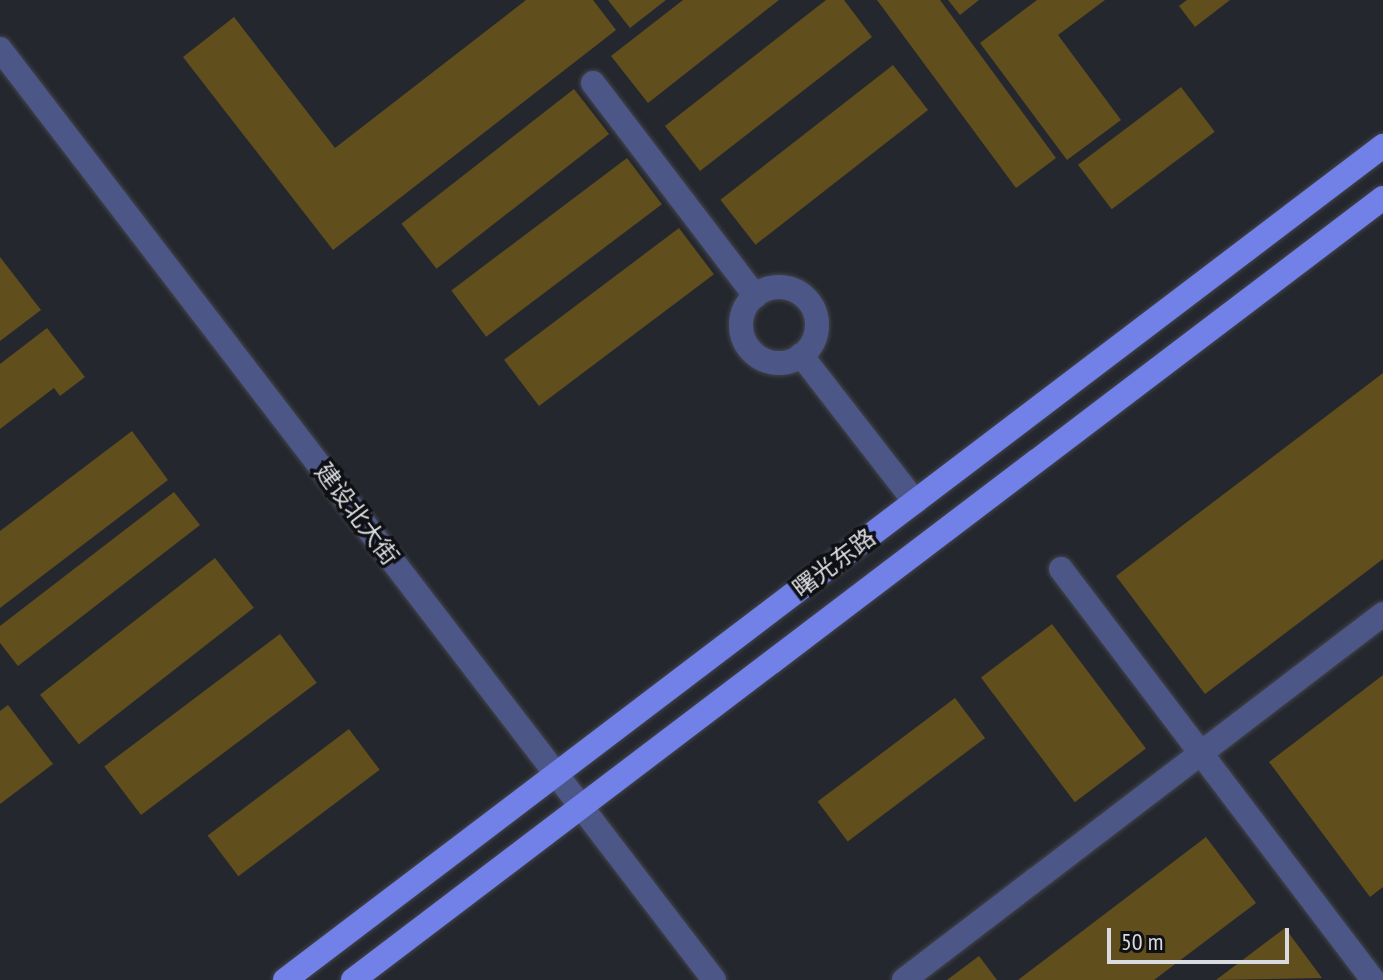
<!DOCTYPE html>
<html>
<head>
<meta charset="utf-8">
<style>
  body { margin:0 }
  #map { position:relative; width:1383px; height:980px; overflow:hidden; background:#25272f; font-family:"PT Sans Narrow","Noto Sans SC",sans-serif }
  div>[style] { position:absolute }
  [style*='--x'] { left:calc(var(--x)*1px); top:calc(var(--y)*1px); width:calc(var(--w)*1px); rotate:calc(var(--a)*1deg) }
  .building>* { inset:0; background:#604e1c; transform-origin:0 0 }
  .roads { filter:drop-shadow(0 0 2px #42444b) drop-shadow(0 0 2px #42444b) }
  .minor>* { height:24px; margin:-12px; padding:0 12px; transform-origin:12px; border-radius:12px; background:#4c5687 }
  .minor>.ring { margin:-12px; padding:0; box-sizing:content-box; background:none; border:24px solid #4c5687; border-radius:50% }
  .major>* { height:24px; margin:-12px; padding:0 12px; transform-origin:12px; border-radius:12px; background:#7181e7 }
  span { translate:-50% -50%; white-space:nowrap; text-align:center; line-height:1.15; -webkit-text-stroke:7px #0f1013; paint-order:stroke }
  .street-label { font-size:24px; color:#dadbe0 }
  .scale { position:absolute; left:1107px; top:928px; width:182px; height:36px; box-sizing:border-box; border:4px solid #dadbe0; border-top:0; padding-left:10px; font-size:24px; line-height:28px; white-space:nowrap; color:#dadbe0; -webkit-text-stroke:6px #0f1013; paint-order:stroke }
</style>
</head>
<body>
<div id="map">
  <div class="building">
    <div style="clip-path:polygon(526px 0,593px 0,616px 30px,333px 250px,183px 57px,234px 17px,335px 148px)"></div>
    <div style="clip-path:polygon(608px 0,666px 0,630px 28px)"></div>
    <div style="clip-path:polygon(683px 0,779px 0,648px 103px,611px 56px)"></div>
    <div style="clip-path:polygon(826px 0,844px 0,872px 37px,700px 171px,665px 126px)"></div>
    <div style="clip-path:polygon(877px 0,940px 0,1056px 158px,1016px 188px)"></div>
    <div style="clip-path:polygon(948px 0,979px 0,960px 15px)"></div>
    <div style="clip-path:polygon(1037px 0,1105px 0,1058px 35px,1121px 120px,1067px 160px,980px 43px)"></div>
    <div style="clip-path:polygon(1187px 0,1230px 0,1195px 27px,1179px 6px)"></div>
    <div style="left:893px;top:65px;width:57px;height:219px;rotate:52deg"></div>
    <div style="left:1181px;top:87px;width:56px;height:129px;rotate:53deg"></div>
    <div style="left:574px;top:89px;width:57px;height:219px;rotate:52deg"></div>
    <div style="left:627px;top:158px;width:58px;height:220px;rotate:53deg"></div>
    <div style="left:679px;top:228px;width:58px;height:219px;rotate:53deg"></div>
    <div style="clip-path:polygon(0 257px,41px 310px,0 341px)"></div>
    <div style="clip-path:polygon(47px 328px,85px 377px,60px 396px,54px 388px,0 429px,0 364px)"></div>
    <div style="clip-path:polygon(1383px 373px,1383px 559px,1205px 694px,1116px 576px)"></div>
    <div style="clip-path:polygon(132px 431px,168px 480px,0 608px,0 531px)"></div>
    <div style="clip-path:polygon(174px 492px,200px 525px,18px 666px,0 643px,0 626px)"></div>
    <div style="left:215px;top:558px;width:63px;height:222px;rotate:52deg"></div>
    <div style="left:1052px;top:624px;width:156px;height:89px;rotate:53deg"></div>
    <div style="left:280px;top:634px;width:61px;height:220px;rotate:53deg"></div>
    <div style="clip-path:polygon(1383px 675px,1383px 887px,1370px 897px,1269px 762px)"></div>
    <div style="left:955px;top:698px;width:50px;height:172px;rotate:53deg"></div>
    <div style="clip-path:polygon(8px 705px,53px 764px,0 804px,0 711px)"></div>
    <div style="left:349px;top:729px;width:51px;height:177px;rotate:53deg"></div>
    <div style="clip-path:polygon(1206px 837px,1256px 903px,1154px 980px,1018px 980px)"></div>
    <div style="clip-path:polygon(1285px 928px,1322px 978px,1216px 980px)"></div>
    <div style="clip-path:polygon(979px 956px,997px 980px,947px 980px)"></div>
  </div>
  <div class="roads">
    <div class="minor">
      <div style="--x:0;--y:49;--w:1173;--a:52.51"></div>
      <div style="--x:593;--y:83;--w:268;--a:52.7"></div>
      <div class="ring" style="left:741px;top:287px;width:52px;height:52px"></div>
      <div style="--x:801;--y:355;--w:186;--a:52.2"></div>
      <div style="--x:1061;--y:569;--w:516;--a:52.8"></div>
      <div style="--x:904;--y:980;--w:603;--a:-37.38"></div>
    </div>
    <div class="major">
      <div style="--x:285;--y:980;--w:1379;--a:-37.22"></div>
      <div style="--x:353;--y:980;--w:1293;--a:-37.21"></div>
    </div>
  </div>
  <div class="street-label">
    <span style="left:357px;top:514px;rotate:53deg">建设北大街</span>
    <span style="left:834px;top:563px;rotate:-37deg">曙光东路</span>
  </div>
  <div class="scale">50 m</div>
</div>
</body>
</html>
